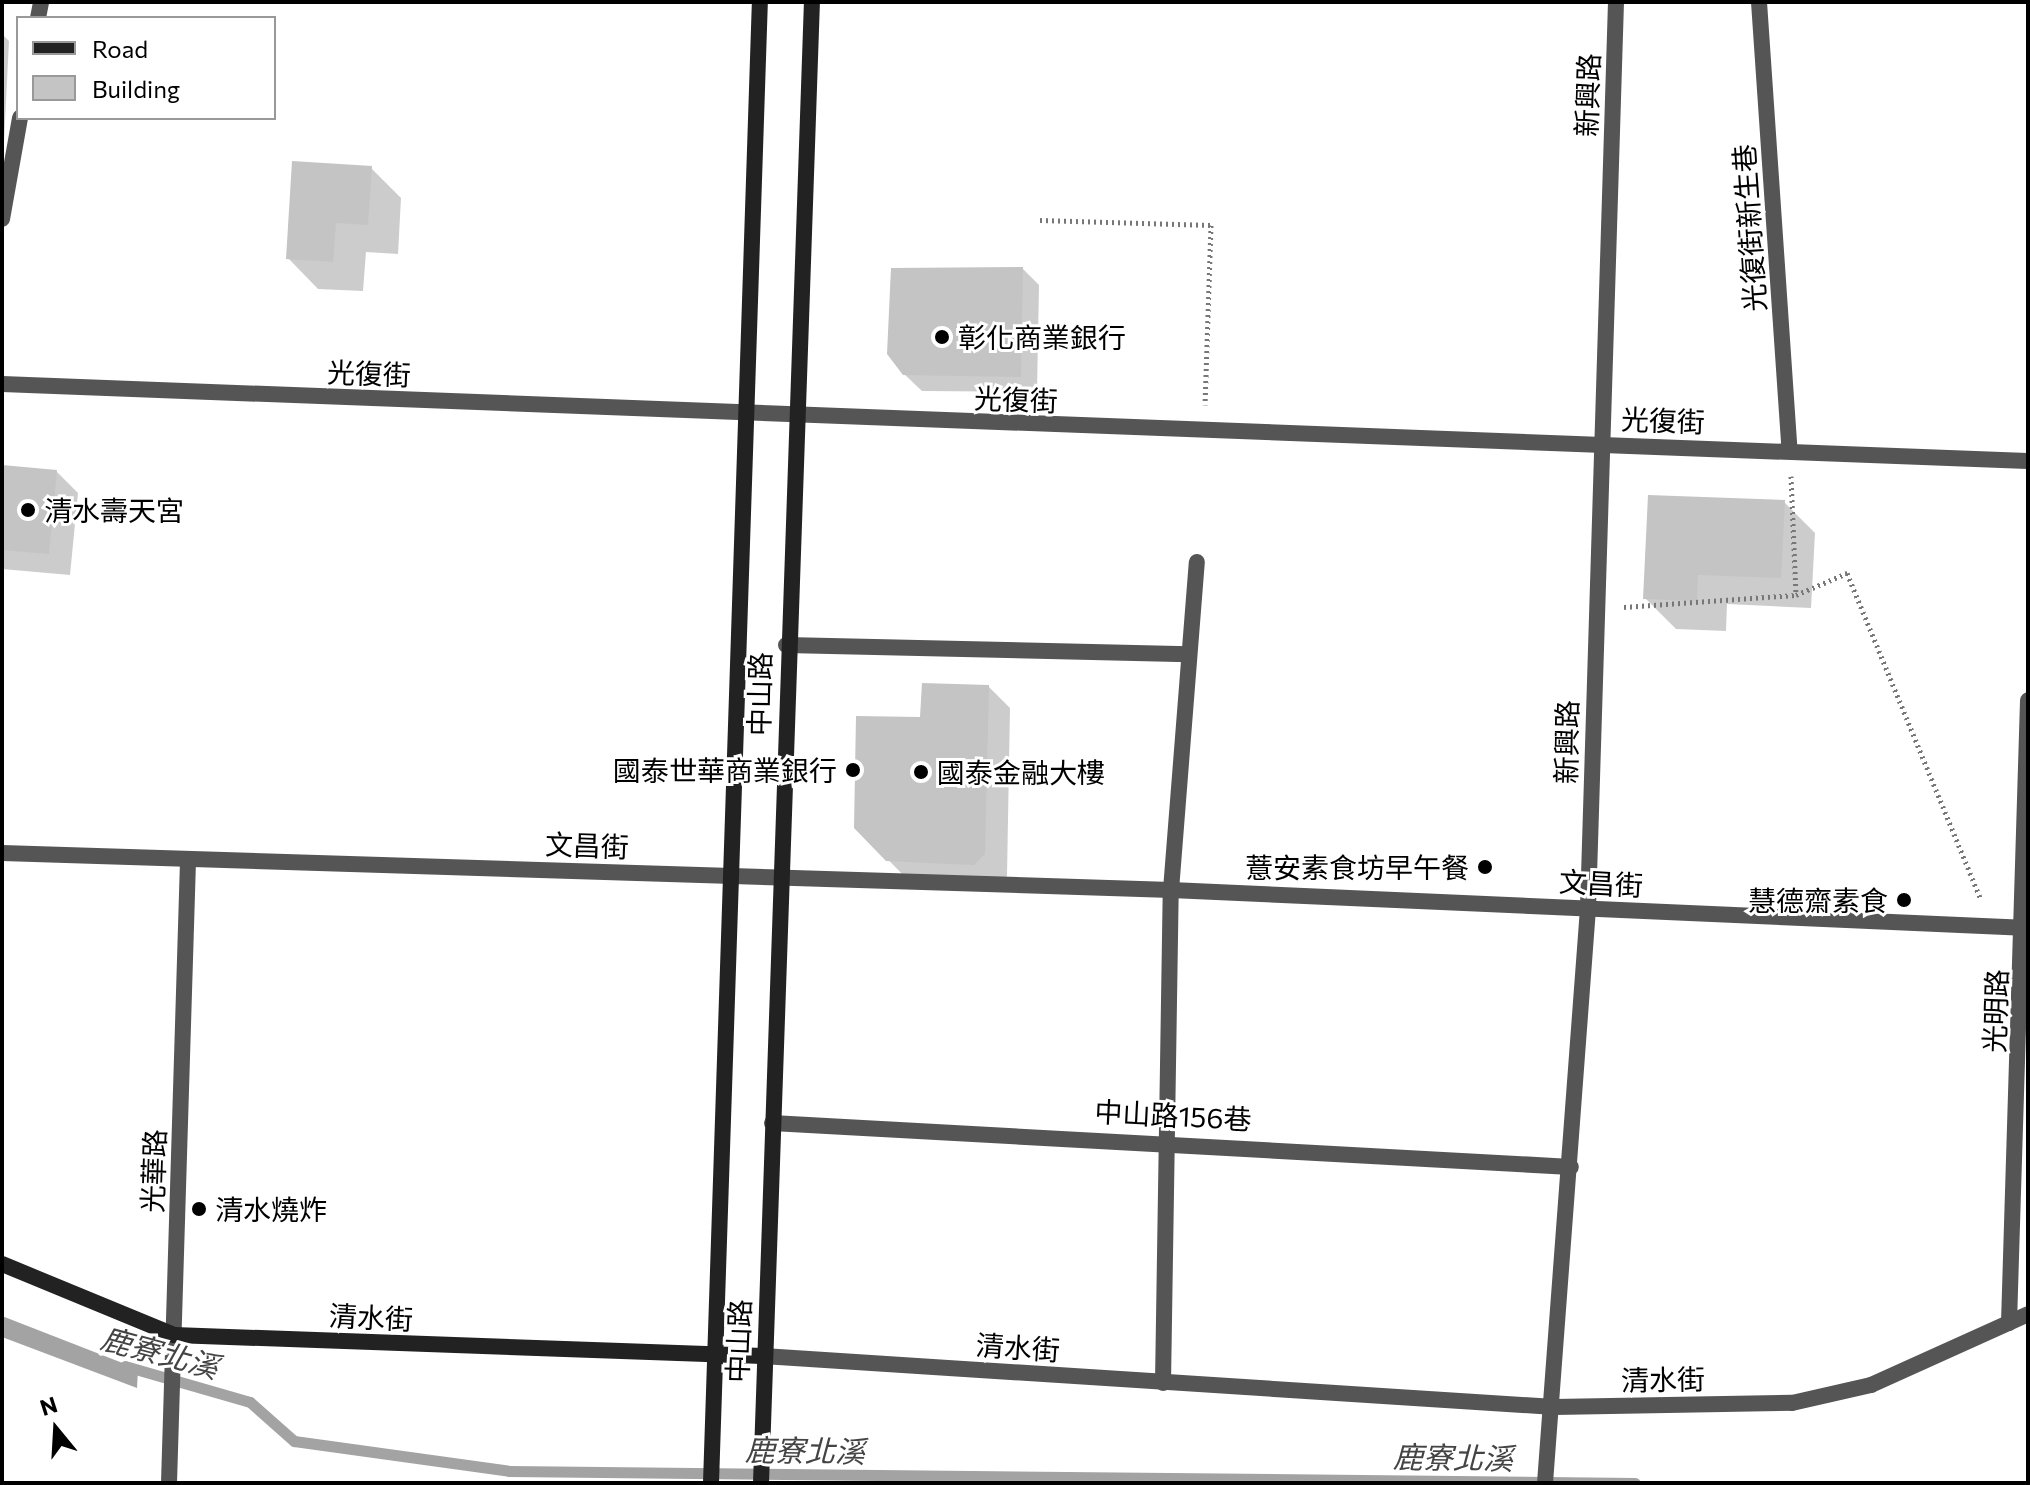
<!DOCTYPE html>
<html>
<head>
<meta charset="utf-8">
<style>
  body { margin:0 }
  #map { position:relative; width:2030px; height:1485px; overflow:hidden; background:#fff; font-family:Commissioner,"Noto Sans TC",sans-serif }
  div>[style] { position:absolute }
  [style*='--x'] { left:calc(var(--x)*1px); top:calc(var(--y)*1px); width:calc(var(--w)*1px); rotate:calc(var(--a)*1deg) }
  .water>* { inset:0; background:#a3a3a3 }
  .shadow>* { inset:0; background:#0003 }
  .stream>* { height:11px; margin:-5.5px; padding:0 5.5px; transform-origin:5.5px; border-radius:5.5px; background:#a3a3a3 }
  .building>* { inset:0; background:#c4c4c4 }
  .path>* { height:5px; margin-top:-2.5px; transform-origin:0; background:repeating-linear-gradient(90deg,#777 0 2px,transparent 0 6px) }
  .lane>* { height:16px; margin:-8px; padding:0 8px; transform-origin:8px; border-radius:8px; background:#555 }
  .street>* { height:16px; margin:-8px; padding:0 8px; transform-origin:8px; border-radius:8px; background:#555 }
  .secondary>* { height:16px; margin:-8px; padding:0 8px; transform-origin:8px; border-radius:8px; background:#222 }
  .dots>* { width:22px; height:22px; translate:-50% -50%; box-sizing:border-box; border:4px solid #fff; border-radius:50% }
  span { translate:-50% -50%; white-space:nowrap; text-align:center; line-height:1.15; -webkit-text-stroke:6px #fff; paint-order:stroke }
  .street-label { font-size:28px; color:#000 }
  .poi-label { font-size:28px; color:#000 }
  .left { translate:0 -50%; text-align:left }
  .right { translate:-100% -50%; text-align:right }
  .water-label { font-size:30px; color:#444; font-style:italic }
  .frame { position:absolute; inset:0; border:4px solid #000; pointer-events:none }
  .legend { position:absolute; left:16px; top:16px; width:260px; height:104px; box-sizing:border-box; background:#fff; border:2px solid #999; margin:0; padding:10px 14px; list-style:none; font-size:24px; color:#000 }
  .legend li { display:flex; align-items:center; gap:16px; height:40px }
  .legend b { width:40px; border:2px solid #999 }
  .north { position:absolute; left:16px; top:1389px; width:80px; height:80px; -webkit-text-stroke:6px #fff; paint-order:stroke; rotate:342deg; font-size:22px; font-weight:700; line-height:32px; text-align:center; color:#000 }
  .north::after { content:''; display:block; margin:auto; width:28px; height:36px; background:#000; clip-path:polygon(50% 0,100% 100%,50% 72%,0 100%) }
</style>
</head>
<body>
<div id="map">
  <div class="water">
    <div style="clip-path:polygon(2px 1316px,138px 1369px,137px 1388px,2px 1337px)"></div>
  </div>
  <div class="shadow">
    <div style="clip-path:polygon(2px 34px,9px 41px,4px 142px,2px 142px)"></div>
    <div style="clip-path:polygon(371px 168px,401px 198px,398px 254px,366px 252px,363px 291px,318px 289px,288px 258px)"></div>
    <div style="clip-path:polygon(1023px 269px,1039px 285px,1037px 392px,922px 391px,904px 374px)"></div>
    <div style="clip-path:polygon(2px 467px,56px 471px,78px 493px,70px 575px,2px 569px)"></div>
    <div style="clip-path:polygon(1784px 502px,1815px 533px,1811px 608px,1727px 604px,1726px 631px,1676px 629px,1645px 598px)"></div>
    <div style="clip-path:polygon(988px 686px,1010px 708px,1007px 876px,997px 886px,910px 882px,856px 827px,922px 719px)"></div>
  </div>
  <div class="stream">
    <div style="--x:125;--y:1366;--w:130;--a:16.1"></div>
    <div style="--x:250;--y:1402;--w:59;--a:41.6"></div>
    <div style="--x:294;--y:1441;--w:217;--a:7.9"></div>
    <div style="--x:509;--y:1471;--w:1126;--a:0.61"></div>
  </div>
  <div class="building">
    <div style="clip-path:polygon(292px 161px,372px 166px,368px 225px,336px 223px,333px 262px,286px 259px)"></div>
    <div style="clip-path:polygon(1023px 267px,1021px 377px,903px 375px,887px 354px,891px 268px)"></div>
    <div style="clip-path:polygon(2px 465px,57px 470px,49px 554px,2px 550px)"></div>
    <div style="clip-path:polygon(1648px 495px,1785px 500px,1781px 578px,1698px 575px,1697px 601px,1643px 599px)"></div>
    <div style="clip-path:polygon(922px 683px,989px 685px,985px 854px,974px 865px,886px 861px,854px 828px,856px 716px,920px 717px)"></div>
  </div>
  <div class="path">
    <div style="--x:1040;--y:220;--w:171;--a:1.7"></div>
    <div style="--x:1211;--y:225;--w:180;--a:91.9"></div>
    <div style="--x:1791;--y:476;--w:119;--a:87.6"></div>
    <div style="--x:1624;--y:607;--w:172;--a:-4"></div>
    <div style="--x:1796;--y:595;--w:56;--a:-23.3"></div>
    <div style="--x:1847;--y:573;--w:353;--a:67.7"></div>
  </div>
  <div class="lane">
    <div style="--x:1759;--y:2;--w:450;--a:86.1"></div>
    <div style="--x:786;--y:645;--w:403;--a:1.3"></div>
    <div style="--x:772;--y:1123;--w:800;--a:3.15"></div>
    <div style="--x:1163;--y:1383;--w:493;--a:-89.1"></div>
    <div style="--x:1171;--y:890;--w:329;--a:-85.5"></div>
  </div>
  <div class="street">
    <div style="--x:38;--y:18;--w:16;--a:-79"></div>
    <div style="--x:2;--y:219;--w:103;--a:-79.9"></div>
    <div style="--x:2;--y:384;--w:2027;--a:2.18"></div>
    <div style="--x:2;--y:853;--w:1170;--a:1.81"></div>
    <div style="--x:1171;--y:890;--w:858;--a:2.54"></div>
    <div style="--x:2009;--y:1323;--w:623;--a:-88.25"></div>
    <div style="--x:763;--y:1356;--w:793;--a:3.69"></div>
    <div style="--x:1554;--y:1407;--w:238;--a:-1"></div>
    <div style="--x:1792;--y:1403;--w:81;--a:-12.8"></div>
    <div style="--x:1871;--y:1385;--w:172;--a:-24.3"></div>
    <div style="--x:169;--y:1483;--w:622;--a:-88.25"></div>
    <div style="--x:1545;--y:1483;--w:577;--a:-85.72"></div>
    <div style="--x:1588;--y:908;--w:906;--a:-88.23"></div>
  </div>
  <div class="secondary">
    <div style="--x:2;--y:1264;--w:186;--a:22.4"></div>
    <div style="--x:174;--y:1335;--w:589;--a:2.04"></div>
    <div style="--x:711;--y:1483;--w:1482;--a:-88.11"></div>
    <div style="--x:761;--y:1483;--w:1482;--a:-88.03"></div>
  </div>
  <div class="dots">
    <div style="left:942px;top:337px;background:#000"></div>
    <div style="left:28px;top:510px;background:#000"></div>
    <div style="left:853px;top:770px;background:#000"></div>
    <div style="left:921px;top:772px;background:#000"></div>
    <div style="left:1485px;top:867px;background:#000"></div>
    <div style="left:1904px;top:900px;background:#000"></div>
    <div style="left:199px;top:1209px;background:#000"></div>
  </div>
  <div class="street-label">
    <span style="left:1587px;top:95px;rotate:-88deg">新興路</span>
    <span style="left:1749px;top:228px;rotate:-94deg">光復街新生巷</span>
    <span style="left:369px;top:373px;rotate:2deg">光復街</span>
    <span style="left:1016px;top:399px;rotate:2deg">光復街</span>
    <span style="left:1663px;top:420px;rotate:2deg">光復街</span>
    <span style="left:759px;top:694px;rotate:-89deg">中山路</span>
    <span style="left:1566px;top:742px;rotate:-89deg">新興路</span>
    <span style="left:587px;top:845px;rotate:2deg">文昌街</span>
    <span style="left:1601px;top:883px;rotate:3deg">文昌街</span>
    <span style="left:1995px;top:1011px;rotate:-88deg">光明路</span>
    <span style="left:1173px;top:1115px;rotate:3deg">中山路156巷</span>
    <span style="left:153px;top:1171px;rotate:-88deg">光華路</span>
    <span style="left:371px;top:1317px;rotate:3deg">清水街</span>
    <span style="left:738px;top:1341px;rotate:-88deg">中山路</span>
    <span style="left:1018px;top:1347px;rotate:4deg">清水街</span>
    <span style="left:1663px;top:1379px;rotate:-1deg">清水街</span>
  </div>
  <div class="poi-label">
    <span class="left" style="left:958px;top:337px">彰化商業銀行</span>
    <span class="left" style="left:44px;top:510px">清水壽天宮</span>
    <span class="right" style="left:837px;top:770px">國泰世華商業銀行</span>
    <span class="left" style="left:937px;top:772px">國泰金融大樓</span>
    <span class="right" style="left:1469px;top:867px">薏安素食坊早午餐</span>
    <span class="right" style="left:1888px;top:900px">慧德齋素食</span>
    <span class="left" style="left:215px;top:1209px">清水燒炸</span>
  </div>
  <div class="water-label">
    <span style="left:160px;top:1352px;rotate:15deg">鹿寮北溪</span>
    <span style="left:805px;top:1450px;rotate:1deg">鹿寮北溪</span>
    <span style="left:1453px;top:1457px;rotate:1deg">鹿寮北溪</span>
  </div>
  <div class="frame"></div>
  <ul class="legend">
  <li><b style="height:10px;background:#222"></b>Road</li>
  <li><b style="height:22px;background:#c4c4c4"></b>Building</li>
  </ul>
  <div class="north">N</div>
</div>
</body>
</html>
